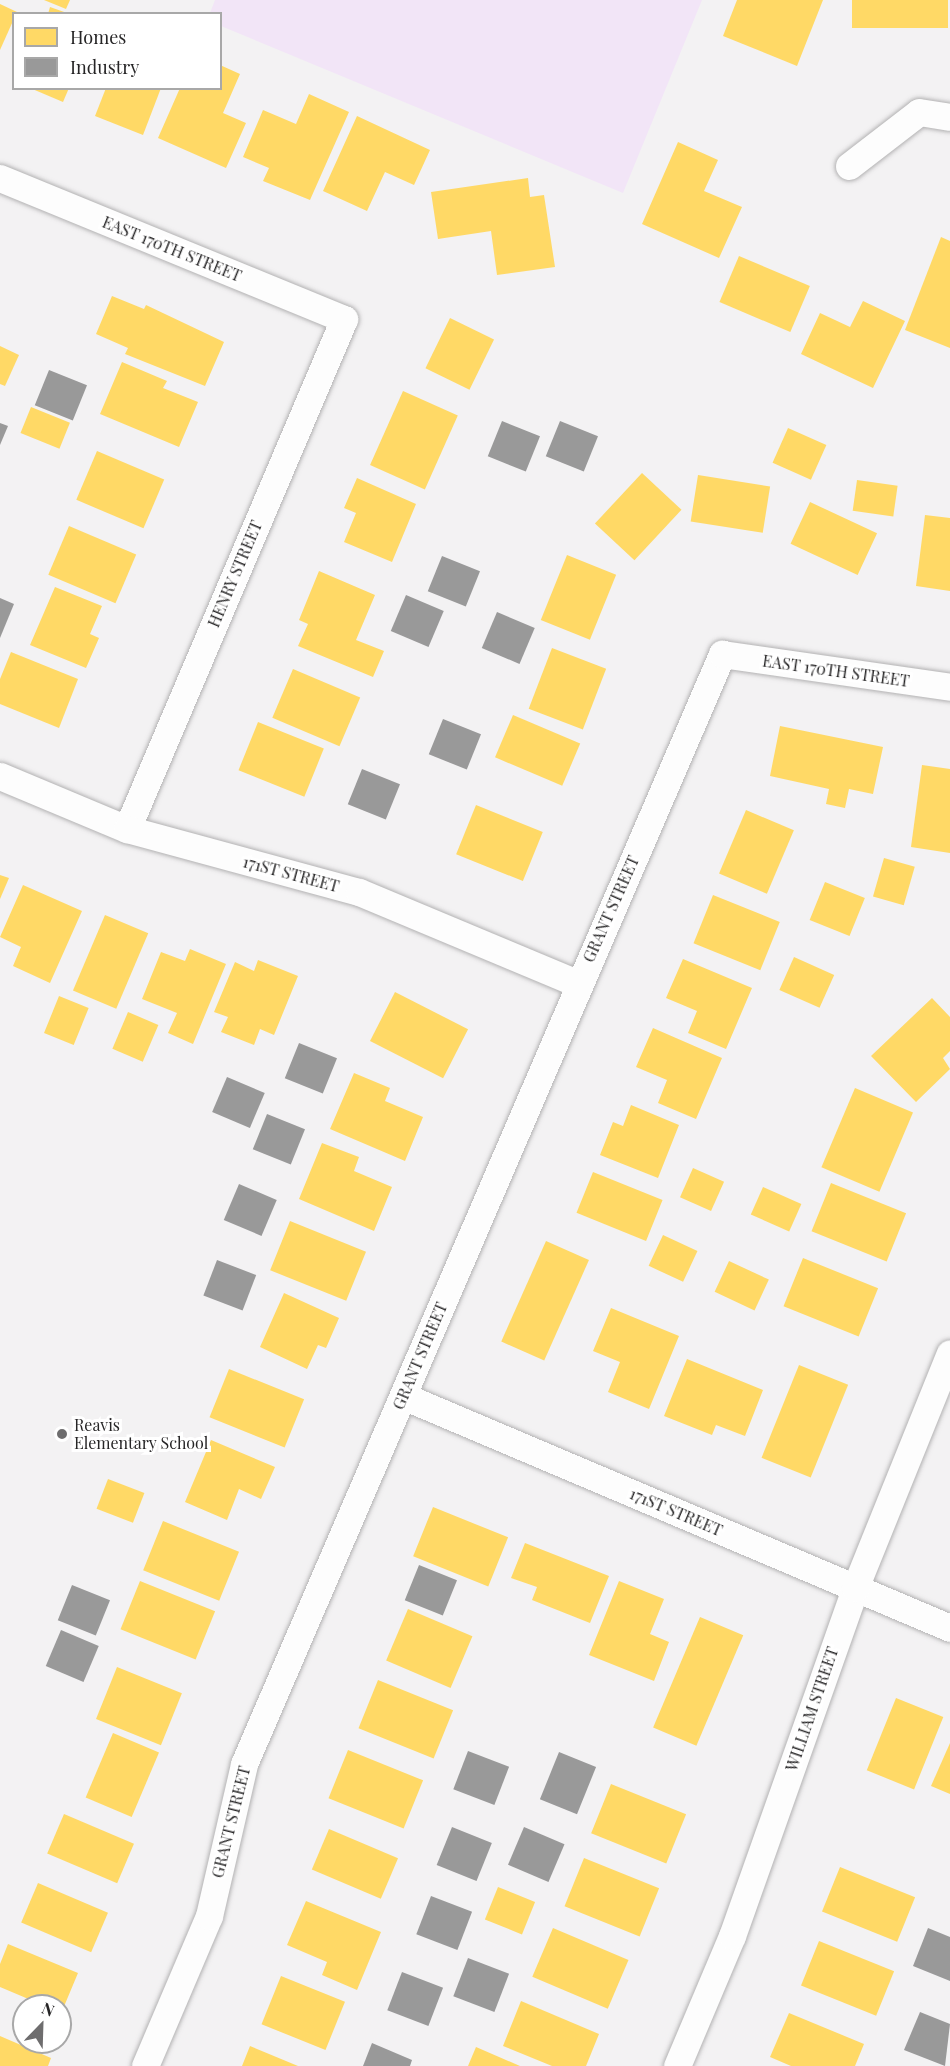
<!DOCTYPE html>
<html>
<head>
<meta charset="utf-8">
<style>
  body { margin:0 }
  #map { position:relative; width:950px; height:2066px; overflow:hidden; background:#f3f2f3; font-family:"Playfair Display",serif }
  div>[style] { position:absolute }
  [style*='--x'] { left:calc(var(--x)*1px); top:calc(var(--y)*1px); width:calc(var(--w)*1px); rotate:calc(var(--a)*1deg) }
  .green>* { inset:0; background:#f2e5f7 }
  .homes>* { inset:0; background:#ffd966; transform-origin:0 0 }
  .industry>* { inset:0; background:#999; transform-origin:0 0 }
  .roads { filter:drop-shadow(0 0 2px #b3b2b3) drop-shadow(0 0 2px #b3b2b3) }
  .minor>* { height:27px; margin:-13.5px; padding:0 13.5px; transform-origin:13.5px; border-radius:13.5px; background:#fdfdfd }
  .dots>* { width:16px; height:16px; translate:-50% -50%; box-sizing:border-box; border:3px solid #fff; border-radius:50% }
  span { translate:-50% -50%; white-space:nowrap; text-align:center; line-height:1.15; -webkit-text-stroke:6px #fff; paint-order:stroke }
  .street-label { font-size:16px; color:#262526 }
  .poi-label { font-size:16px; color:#262526 }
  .left { translate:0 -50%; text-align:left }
  .legend { position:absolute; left:12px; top:12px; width:210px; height:78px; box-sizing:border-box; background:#fff; border:2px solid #a8a8a8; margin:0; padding:8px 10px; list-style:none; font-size:18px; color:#262526 }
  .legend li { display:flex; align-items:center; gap:12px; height:30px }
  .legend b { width:30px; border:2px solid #a8a8a8 }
  .north { position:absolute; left:12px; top:1994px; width:60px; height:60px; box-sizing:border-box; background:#fff; border:2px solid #a8a8a8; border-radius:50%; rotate:23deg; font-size:16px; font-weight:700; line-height:24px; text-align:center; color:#262526 }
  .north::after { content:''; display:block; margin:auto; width:21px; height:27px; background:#6e6d6e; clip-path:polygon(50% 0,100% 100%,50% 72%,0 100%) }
</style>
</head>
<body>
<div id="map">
  <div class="green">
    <div style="clip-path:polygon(215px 0,702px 0,623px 193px,221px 26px,220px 14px,210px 13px)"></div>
  </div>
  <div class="homes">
    <div style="clip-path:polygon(44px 0,70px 0,66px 9px)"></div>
    <div style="clip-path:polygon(737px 0,823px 0,797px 66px,723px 36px)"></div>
    <div style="left:852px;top:0;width:96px;height:28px"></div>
    <div style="clip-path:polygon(0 4px,17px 12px,0 50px)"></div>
    <div style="clip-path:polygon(50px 7px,67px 13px,67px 14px,48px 14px)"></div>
    <div style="clip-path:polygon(220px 65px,240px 74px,223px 113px,246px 123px,226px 168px,158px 138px,180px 88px,220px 88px)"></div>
    <div style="clip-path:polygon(30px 88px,69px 88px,63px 102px)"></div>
    <div style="clip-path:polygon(106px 88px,161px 88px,143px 135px,95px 116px)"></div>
    <div style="clip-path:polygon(309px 94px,349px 112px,310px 200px,263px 181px,269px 168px,243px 157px,263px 110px,296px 124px)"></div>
    <div style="clip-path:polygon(357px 116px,430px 150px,414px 185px,385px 172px,367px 211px,323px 191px)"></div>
    <div style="clip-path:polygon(678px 142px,718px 160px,704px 191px,742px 207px,719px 258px,642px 224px)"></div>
    <div style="clip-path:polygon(528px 178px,530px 197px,544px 195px,555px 267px,497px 275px,491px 231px,438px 239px,431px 192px)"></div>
    <div style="clip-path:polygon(941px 237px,950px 241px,950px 348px,905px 330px)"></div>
    <div style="left:739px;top:256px;width:77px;height:50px;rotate:23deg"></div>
    <div style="clip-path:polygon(112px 296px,144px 309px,146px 305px,224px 342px,205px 386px,125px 354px,128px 348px,96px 334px)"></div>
    <div style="clip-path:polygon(863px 301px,905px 321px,873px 388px,801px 354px,820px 313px,850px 327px)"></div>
    <div style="left:450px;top:318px;width:49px;height:56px;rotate:26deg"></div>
    <div style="clip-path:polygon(0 346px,19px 355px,5px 386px,0 384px)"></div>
    <div style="clip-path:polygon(122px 362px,167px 381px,163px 388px,198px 402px,179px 447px,100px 414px)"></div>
    <div style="left:403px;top:391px;width:60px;height:81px;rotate:24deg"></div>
    <div style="left:31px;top:407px;width:42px;height:28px;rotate:22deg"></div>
    <div style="left:788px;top:428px;width:42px;height:38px;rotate:24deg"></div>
    <div style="left:97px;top:451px;width:73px;height:53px;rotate:23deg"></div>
    <div style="left:642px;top:473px;width:54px;height:69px;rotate:43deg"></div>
    <div style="left:698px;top:475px;width:73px;height:47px;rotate:9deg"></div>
    <div style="clip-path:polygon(357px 478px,416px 504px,392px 562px,344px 542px,356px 513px,344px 508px)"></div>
    <div style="left:857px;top:480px;width:41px;height:31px;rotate:8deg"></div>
    <div style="left:810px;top:502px;width:74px;height:46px;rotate:25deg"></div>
    <div style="clip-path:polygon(925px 515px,950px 518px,950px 591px,916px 586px)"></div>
    <div style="left:69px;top:526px;width:73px;height:53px;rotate:23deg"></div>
    <div style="left:567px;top:555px;width:53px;height:70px;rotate:22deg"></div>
    <div style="clip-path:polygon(319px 571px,375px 595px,356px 640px,384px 651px,373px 677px,298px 646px,308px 624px,299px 620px)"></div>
    <div style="clip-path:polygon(55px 587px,102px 606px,90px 634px,99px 638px,86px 668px,30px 645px)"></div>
    <div style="left:552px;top:648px;width:58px;height:65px;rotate:21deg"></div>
    <div style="clip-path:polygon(11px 652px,78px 679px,59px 728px,0 704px,0 679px)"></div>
    <div style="left:293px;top:669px;width:73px;height:53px;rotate:23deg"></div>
    <div style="left:513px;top:715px;width:73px;height:46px;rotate:23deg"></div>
    <div style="left:258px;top:722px;width:71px;height:52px;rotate:22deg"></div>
    <div style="clip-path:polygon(780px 726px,883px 747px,873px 794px,849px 789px,845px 808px,826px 804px,829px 789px,770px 776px)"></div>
    <div style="clip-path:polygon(922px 765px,950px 769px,950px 853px,911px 847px)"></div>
    <div style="left:476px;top:805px;width:72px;height:53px;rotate:22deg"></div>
    <div style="left:746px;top:810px;width:52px;height:69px;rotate:23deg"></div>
    <div style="left:884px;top:858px;width:32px;height:40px;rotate:16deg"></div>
    <div style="clip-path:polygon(0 875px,9px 878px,0 899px)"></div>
    <div style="left:825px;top:882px;width:43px;height:41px;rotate:22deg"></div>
    <div style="clip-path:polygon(23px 885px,82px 911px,50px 983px,13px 966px,21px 947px,0 937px)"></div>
    <div style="left:713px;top:895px;width:72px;height:52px;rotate:22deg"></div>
    <div style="left:105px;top:915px;width:47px;height:82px;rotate:23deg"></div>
    <div style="clip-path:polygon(190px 949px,226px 964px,193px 1044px,168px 1033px,177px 1013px,142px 999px,161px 952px,185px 961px)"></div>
    <div style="left:794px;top:957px;width:44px;height:36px;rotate:24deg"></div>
    <div style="clip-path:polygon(683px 959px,752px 988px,726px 1049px,688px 1033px,697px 1011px,666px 998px)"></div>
    <div style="clip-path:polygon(258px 960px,298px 976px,274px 1035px,260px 1029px,254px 1045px,221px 1032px,228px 1017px,214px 1012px,235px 962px,254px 971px)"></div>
    <div style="left:395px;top:992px;width:82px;height:55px;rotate:27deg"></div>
    <div style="left:59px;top:996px;width:32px;height:40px;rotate:22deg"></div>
    <div style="clip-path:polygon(932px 998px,950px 1017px,950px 1051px,943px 1058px,950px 1069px,916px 1102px,871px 1056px)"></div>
    <div style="left:128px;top:1012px;width:33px;height:40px;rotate:23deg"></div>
    <div style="clip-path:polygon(653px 1028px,722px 1058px,696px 1119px,658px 1103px,667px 1080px,636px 1067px)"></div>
    <div style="clip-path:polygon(354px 1073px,390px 1088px,385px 1101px,423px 1117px,405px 1161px,330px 1129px)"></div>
    <div style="left:855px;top:1088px;width:63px;height:86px;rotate:23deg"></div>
    <div style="clip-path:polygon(631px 1105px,679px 1125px,658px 1178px,600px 1155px,613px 1122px,623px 1126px)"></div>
    <div style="clip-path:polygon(322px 1143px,359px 1157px,354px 1171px,392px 1187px,374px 1231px,299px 1199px)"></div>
    <div style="left:693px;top:1168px;width:34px;height:32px;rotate:24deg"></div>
    <div style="left:593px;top:1172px;width:75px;height:44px;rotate:22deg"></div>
    <div style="left:831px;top:1183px;width:81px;height:52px;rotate:22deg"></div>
    <div style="left:763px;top:1187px;width:42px;height:30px;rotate:24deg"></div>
    <div style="left:290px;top:1221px;width:82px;height:53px;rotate:22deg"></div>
    <div style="left:663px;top:1235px;width:38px;height:34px;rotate:25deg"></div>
    <div style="left:546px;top:1241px;width:47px;height:110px;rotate:24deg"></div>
    <div style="left:803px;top:1258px;width:81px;height:52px;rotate:22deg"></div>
    <div style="left:729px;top:1261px;width:44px;height:34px;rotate:25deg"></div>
    <div style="clip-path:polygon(284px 1293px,339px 1318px,326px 1348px,318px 1345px,307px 1369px,260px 1347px)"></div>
    <div style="clip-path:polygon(611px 1308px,679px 1336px,649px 1409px,608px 1392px,620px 1362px,593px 1351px)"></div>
    <div style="clip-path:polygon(687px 1359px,763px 1390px,745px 1436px,716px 1425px,712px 1435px,664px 1416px)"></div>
    <div style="left:799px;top:1365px;width:53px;height:100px;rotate:22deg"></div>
    <div style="left:229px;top:1369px;width:81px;height:52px;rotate:22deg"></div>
    <div style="clip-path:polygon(211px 1440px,275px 1467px,261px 1499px,239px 1489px,227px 1520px,185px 1502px)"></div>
    <div style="left:108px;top:1479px;width:39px;height:32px;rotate:21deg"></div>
    <div style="left:433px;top:1507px;width:81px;height:53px;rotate:22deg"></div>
    <div style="left:163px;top:1521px;width:82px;height:53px;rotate:22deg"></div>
    <div style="clip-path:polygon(525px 1543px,609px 1576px,590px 1623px,532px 1600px,537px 1587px,511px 1578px)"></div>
    <div style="left:140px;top:1581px;width:81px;height:52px;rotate:22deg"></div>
    <div style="clip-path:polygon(619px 1581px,664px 1599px,650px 1634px,669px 1642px,654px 1681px,589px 1655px)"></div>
    <div style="left:408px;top:1609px;width:70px;height:56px;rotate:23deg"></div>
    <div style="left:700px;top:1617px;width:47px;height:120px;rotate:23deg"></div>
    <div style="left:117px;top:1667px;width:70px;height:56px;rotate:22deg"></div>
    <div style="left:378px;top:1680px;width:81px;height:52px;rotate:22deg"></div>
    <div style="left:896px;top:1698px;width:51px;height:78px;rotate:22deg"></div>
    <div style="left:113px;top:1733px;width:50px;height:70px;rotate:23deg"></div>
    <div style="clip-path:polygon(950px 1743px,950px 1794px,931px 1786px)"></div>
    <div style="left:348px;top:1750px;width:81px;height:52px;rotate:22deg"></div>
    <div style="left:611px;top:1784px;width:81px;height:53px;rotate:22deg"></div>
    <div style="left:64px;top:1814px;width:76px;height:43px;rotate:23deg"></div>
    <div style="left:329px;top:1829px;width:75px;height:44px;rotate:23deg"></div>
    <div style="left:584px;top:1858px;width:81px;height:52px;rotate:22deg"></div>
    <div style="left:840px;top:1867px;width:81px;height:48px;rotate:22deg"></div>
    <div style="left:38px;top:1883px;width:76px;height:43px;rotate:23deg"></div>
    <div style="left:498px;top:1887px;width:40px;height:35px;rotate:22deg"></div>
    <div style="clip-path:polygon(306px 1901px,381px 1932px,357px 1990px,322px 1975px,327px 1962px,287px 1945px)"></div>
    <div style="left:553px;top:1928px;width:82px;height:53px;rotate:23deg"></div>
    <div style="left:819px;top:1941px;width:81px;height:48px;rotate:22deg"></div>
    <div style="clip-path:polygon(8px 1944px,78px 1973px,60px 2016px,60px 2006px,45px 2006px,0 1987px,0 1964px)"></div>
    <div style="left:281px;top:1976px;width:69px;height:52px;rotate:22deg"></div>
    <div style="clip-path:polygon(521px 2001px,599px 2034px,586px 2066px,552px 2066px,503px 2046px)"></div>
    <div style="clip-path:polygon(789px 2013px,864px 2044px,855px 2066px,791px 2066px,770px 2057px)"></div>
    <div style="clip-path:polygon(0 2036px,51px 2058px,48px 2066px,0 2066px)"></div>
    <div style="clip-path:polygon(250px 2046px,298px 2066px,242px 2066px)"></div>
    <div style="clip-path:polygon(476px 2047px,520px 2066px,468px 2066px)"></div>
  </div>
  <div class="industry">
    <div style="left:49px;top:370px;width:41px;height:38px;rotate:22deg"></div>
    <div style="left:502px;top:421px;width:41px;height:38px;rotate:22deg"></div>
    <div style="left:560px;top:421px;width:41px;height:38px;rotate:22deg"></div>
    <div style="clip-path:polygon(0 423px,8px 426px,0 445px)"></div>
    <div style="left:442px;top:556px;width:41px;height:38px;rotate:22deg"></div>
    <div style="left:406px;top:595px;width:41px;height:39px;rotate:23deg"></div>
    <div style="clip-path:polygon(0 598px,14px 604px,0 638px)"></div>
    <div style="left:497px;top:612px;width:41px;height:39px;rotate:23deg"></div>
    <div style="left:443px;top:719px;width:41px;height:38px;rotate:22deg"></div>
    <div style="left:362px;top:769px;width:41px;height:38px;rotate:22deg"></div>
    <div style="left:299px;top:1043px;width:41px;height:38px;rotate:22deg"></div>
    <div style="left:227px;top:1077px;width:41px;height:38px;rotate:23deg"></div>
    <div style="left:267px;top:1114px;width:41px;height:38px;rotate:22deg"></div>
    <div style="left:239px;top:1184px;width:41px;height:39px;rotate:23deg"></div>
    <div style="left:217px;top:1260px;width:42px;height:38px;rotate:21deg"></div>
    <div style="left:419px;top:1565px;width:41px;height:38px;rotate:22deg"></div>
    <div style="left:72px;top:1585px;width:41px;height:38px;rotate:22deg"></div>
    <div style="left:61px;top:1630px;width:41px;height:39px;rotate:23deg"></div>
    <div style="left:468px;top:1751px;width:44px;height:41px;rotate:21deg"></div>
    <div style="left:559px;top:1752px;width:40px;height:51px;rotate:22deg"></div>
    <div style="left:452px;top:1827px;width:43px;height:41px;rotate:22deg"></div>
    <div style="left:524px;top:1827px;width:44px;height:41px;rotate:23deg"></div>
    <div style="left:431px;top:1896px;width:44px;height:41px;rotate:21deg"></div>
    <div style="clip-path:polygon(928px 1928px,950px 1937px,950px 1981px,913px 1966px)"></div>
    <div style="left:468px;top:1958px;width:44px;height:41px;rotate:21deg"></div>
    <div style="left:402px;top:1972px;width:44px;height:41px;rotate:21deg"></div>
    <div style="clip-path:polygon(920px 2012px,950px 2024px,945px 2066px,904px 2050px)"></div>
    <div style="clip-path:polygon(372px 2043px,412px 2060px,410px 2066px,363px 2066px)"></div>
  </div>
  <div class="roads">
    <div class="minor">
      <div style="--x:849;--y:166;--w:88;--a:-37.6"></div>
      <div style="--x:919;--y:112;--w:31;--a:9"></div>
      <div style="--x:0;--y:178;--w:372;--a:22.3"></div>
      <div style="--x:344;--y:319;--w:554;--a:113.05"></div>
      <div style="--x:0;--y:776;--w:138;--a:22.7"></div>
      <div style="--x:127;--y:829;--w:240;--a:15.2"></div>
      <div style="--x:359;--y:892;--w:238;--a:22.7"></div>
      <div style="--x:403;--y:1396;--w:594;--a:22.98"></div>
      <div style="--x:145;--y:2066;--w:163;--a:-66.9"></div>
      <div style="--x:209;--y:1916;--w:156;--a:-77"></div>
      <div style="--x:244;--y:1764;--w:1209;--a:-66.7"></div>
      <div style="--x:722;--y:654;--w:230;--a:8.2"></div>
      <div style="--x:677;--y:2066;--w:141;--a:-67.1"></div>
      <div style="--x:732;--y:1936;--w:369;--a:-70.5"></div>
      <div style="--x:855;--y:1588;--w:253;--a:-68"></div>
    </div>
  </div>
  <div class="dots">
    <div style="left:62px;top:1434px;background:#6e6d6e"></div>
  </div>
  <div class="street-label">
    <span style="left:172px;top:249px;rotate:22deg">EAST 170TH STREET</span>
    <span style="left:235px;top:574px;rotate:-67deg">HENRY STREET</span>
    <span style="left:836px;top:671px;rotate:8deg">EAST 170TH STREET</span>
    <span style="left:291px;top:874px;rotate:15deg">171ST STREET</span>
    <span style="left:611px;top:909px;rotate:-66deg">GRANT STREET</span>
    <span style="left:420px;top:1356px;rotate:-67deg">GRANT STREET</span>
    <span style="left:676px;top:1512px;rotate:23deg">171ST STREET</span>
    <span style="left:812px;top:1709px;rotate:-71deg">WILLIAM STREET</span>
    <span style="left:231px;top:1822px;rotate:-76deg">GRANT STREET</span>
  </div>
  <div class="poi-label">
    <span class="left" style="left:74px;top:1434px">Reavis<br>Elementary School</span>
  </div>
  <ul class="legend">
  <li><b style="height:16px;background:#ffd966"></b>Homes</li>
  <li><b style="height:16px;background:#999"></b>Industry</li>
  </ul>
  <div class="north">N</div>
</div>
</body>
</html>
